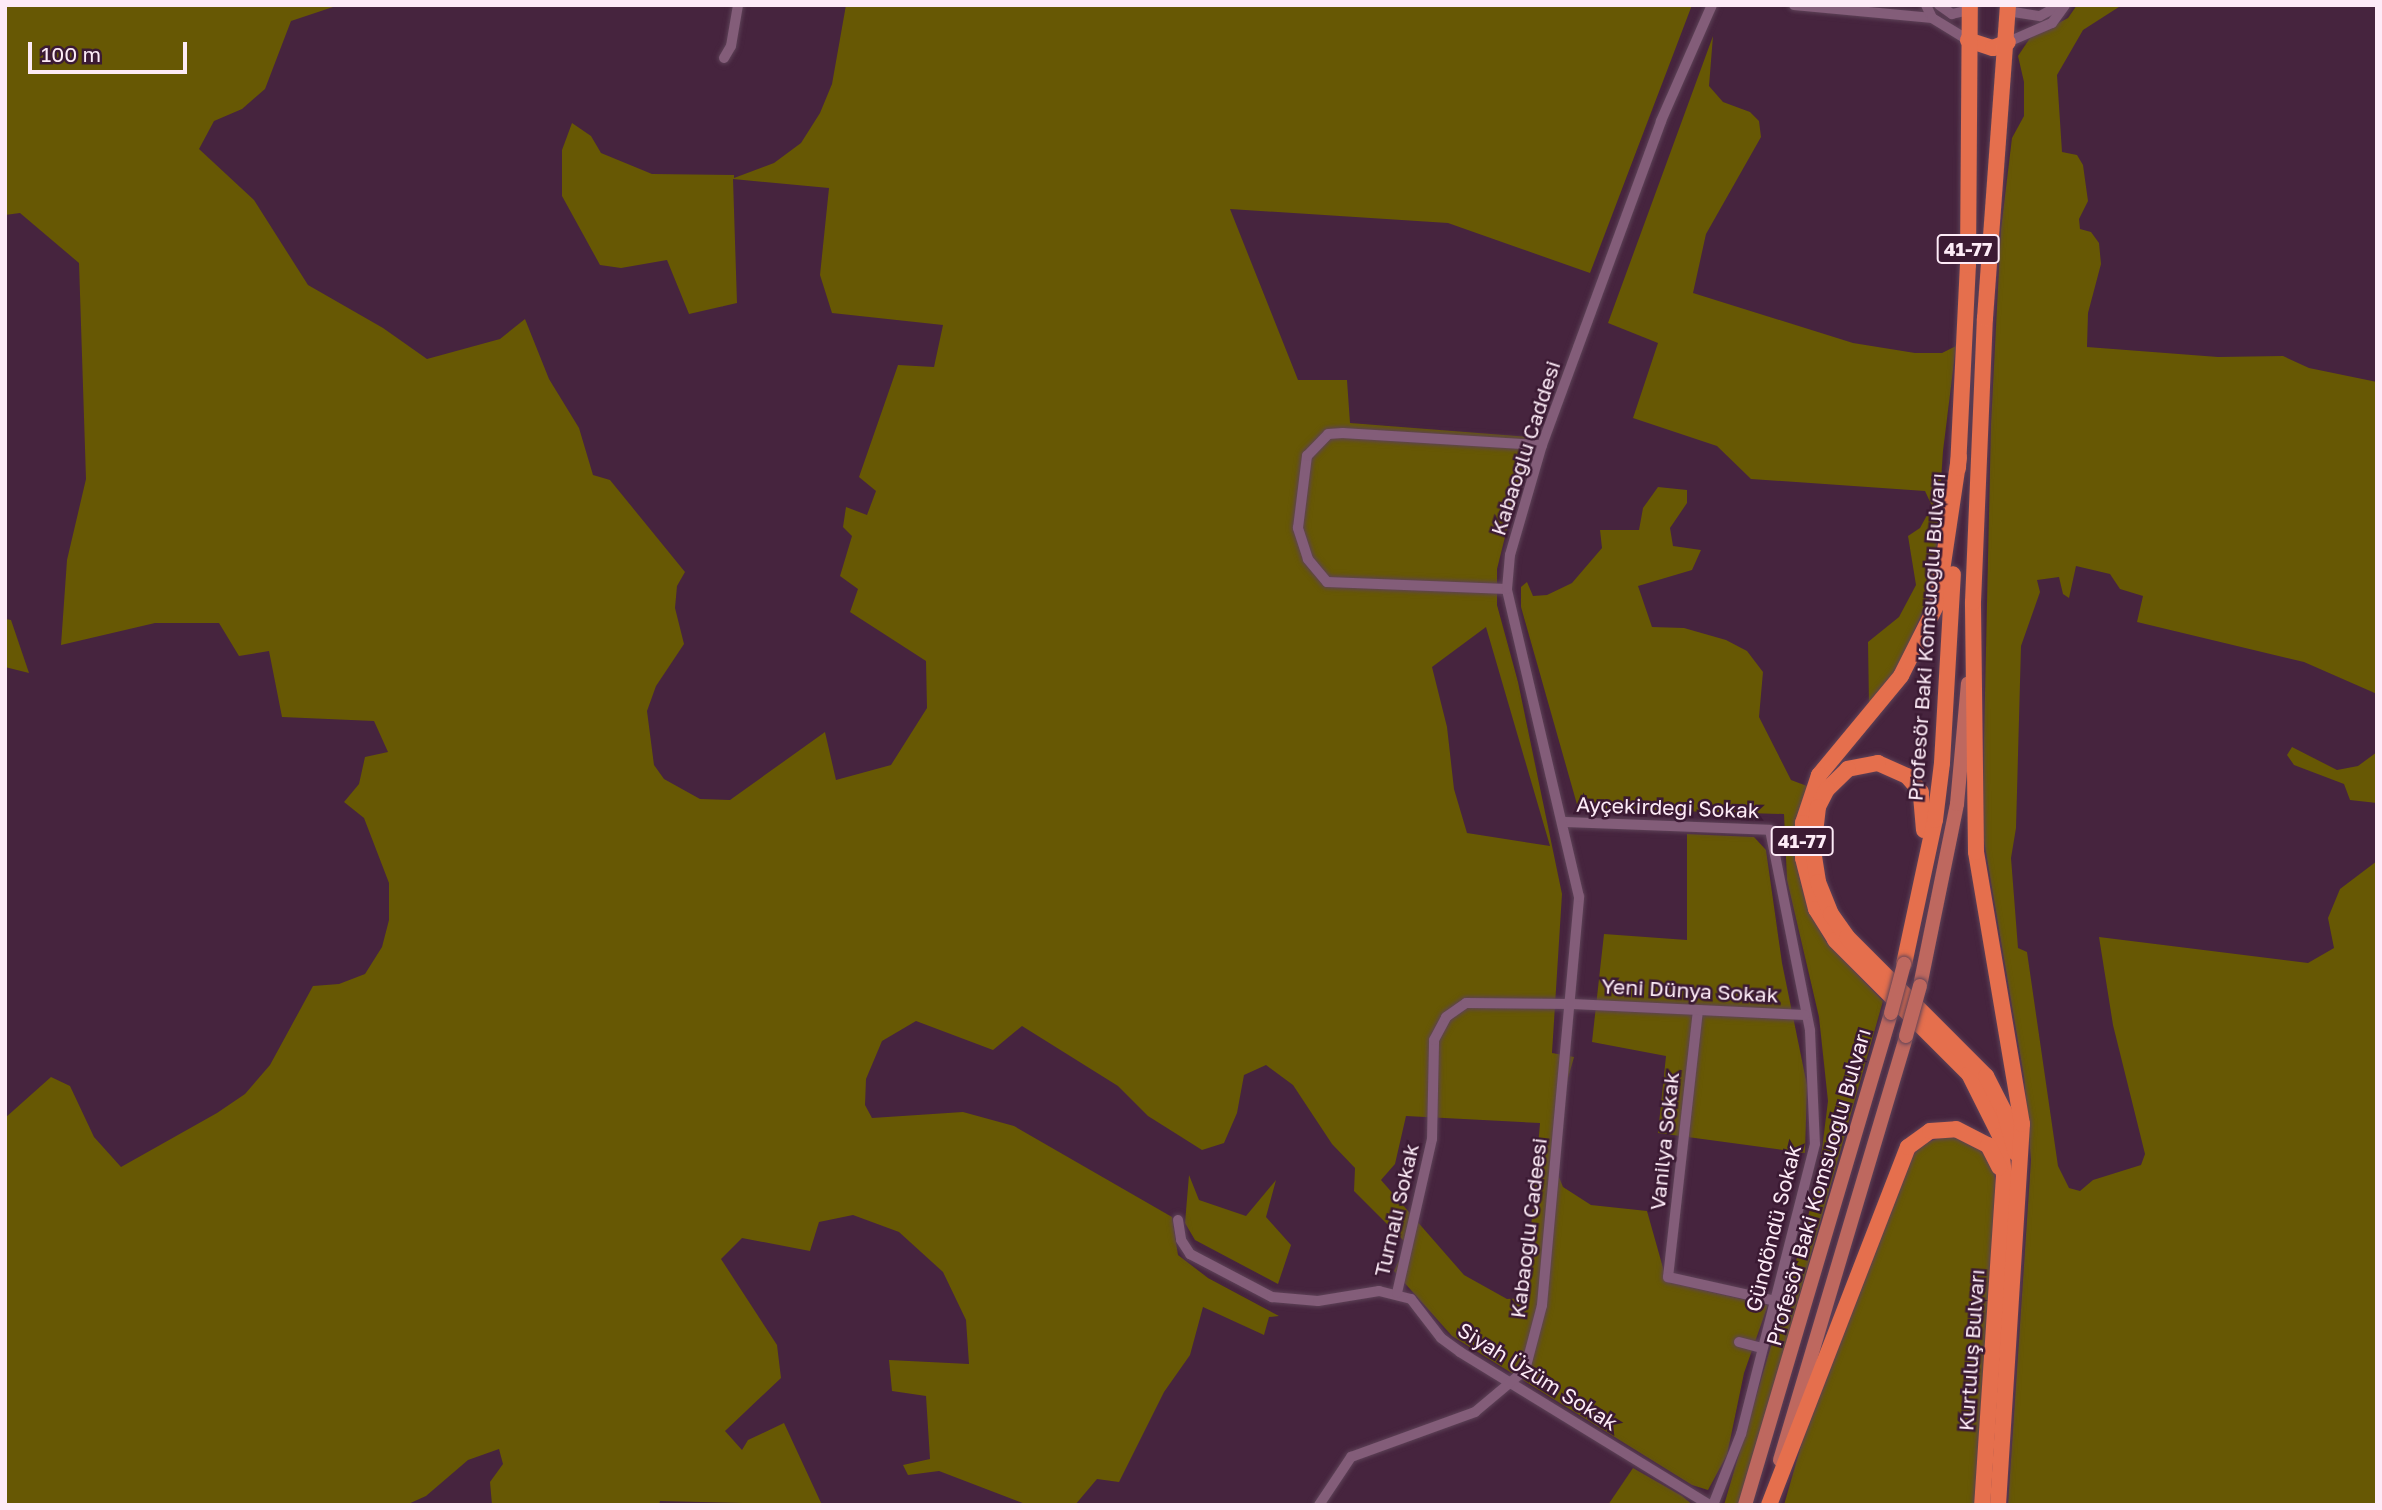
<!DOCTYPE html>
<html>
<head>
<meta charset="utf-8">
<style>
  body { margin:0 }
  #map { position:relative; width:2382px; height:1510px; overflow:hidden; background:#46243e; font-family:"Golos Text",sans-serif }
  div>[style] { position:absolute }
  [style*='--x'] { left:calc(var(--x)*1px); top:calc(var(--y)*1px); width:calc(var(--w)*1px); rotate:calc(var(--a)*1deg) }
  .green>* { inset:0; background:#675804 }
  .roads { filter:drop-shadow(0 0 2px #5d4257) drop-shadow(0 0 2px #5d4257) }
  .minor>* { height:10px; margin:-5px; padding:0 5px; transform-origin:5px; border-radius:5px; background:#835d79 }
  .major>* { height:14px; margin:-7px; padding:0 7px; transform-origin:7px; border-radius:7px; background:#be685f }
  .highway>* { height:16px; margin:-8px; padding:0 8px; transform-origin:8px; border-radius:8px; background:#e56f4d }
  .bridges { filter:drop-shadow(0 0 2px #5d4257) drop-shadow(0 0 2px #5d4257) }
  .major-bridge>* { height:14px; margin:-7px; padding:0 7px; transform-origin:7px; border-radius:7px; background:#be685f }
  span { translate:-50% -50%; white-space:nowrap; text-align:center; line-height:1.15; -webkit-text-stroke:5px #3b1a33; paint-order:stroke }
  .shield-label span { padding:2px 5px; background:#3b1a33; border:2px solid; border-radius:5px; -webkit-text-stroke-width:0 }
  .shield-label { font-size:19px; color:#fdebf7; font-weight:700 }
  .street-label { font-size:21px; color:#fdebf7 }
  .frame { position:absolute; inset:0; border:7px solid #fdebf7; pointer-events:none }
  .scale { position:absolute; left:28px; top:42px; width:159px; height:32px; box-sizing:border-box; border:4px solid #fdebf7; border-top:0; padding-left:9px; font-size:21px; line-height:24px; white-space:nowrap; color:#fdebf7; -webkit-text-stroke:5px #3b1a33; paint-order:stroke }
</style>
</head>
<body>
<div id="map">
  <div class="green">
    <div style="clip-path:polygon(evenodd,5px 5px,339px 5px,291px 21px,265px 89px,242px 109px,214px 121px,199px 149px,254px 200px,308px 285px,383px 328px,427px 359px,500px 339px,525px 319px,549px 379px,579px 428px,593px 475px,610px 480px,685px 572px,677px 586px,675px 608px,684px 644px,656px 686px,647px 711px,654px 765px,664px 779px,700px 799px,730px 800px,825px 732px,836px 780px,891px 765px,927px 708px,926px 661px,850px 612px,858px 589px,840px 576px,852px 536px,843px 527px,846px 507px,867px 515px,876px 491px,859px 477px,898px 365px,934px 367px,943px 325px,832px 313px,820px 275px,829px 188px,733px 179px,737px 303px,689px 314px,667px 260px,621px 268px,600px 265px,562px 196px,562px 150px,572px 123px,591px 136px,601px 153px,652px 174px,734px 175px,734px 178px,774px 163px,801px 143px,820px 113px,832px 84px,846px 5px,1692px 5px,1590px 273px,1448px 223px,1230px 209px,1298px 380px,1347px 380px,1350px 423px,1530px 437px,1497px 569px,1497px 605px,1518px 682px,1562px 894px,1552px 1053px,1574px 1057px,1555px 1124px,1554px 1165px,1563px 1187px,1591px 1205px,1647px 1211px,1667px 1282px,1768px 1305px,1744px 1373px,1727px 1455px,1708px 1490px,1692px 1485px,1452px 1336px,1394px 1271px,1407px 1244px,1354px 1191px,1355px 1168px,1332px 1144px,1293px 1085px,1266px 1065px,1244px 1075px,1237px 1113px,1224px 1143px,1202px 1150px,1148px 1116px,1118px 1086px,1022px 1026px,993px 1050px,916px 1021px,882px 1041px,866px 1079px,865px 1105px,872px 1118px,963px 1112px,1014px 1126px,1172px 1217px,1178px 1255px,1208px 1278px,1279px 1316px,1269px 1317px,1264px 1335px,1203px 1307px,1190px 1355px,1164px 1392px,1119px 1482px,1097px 1479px,1075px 1505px,1028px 1505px,939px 1471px,908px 1475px,903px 1465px,930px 1459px,926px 1396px,892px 1391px,889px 1360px,969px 1364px,966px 1320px,943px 1272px,899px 1232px,853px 1215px,819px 1222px,810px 1251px,742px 1238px,721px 1259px,777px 1345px,781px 1378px,725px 1431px,742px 1450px,748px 1440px,784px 1423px,822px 1505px,660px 1501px,659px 1505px,492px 1505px,490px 1482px,503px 1464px,499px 1449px,468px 1460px,426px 1496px,406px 1505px,5px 1505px,5px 1118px,51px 1077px,70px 1086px,94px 1137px,121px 1167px,217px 1113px,245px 1094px,270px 1065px,313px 986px,339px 984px,365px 974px,382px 947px,389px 920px,389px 883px,364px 818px,344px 802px,359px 784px,365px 757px,388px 752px,374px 721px,282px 717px,269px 651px,239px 656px,219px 623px,155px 623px,61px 645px,67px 560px,86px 479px,79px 263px,20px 213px,5px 215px,5px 5px,1486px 627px,1550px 846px,1467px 833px,1454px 789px,1447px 727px,1432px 667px,1486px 627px,5px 5px,1406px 1116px,1540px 1123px,1525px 1298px,1507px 1299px,1464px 1275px,1381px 1180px,1395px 1164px,1406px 1116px)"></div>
    <div style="clip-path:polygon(2077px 5px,2122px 5px,2083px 30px,2057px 75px,2062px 152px,2077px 155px,2083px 165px,2088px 201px,2079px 219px,2080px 229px,2091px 232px,2099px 243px,2101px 264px,2088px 313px,2087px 347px,2218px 357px,2283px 356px,2309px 368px,2377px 382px,2377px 694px,2304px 662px,2137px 622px,2143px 596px,2120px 589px,2110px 574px,2076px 566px,2069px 598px,2063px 594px,2059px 577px,2037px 580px,2040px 592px,2021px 646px,2016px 828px,2011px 858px,2018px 948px,2027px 952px,2058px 1166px,2069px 1188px,2080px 1191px,2093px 1180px,2141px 1165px,2145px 1154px,2113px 1025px,2099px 937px,2308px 963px,2334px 948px,2328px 918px,2340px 889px,2377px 861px,2377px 1505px,2008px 1505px,2031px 1160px,2024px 1077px,1982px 829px,1991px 424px,2001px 229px,2012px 138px,2024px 116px,2024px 82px,2018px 56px,2030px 38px,2068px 18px)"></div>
    <div style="clip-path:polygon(1713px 36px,1709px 86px,1723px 102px,1750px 112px,1759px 121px,1761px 137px,1706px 234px,1693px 293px,1853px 343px,1915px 353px,1942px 353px,1956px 346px,1943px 451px,1934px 586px,1897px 670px,1869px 705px,1868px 642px,1899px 617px,1916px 585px,1908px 536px,1920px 528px,1932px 506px,1925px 491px,1751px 479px,1717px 446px,1633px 418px,1658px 343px,1608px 323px)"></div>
    <div style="clip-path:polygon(1658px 487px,1687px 490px,1687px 503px,1670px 528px,1673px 546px,1701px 550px,1692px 570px,1638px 586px,1652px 627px,1684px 628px,1726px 640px,1747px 651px,1763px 672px,1759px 717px,1791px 780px,1807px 786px,1796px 840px,1799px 877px,1809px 911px,1827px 943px,1883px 1001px,1740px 1505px,1724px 1505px,1801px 1244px,1819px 1173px,1828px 1101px,1819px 1017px,1787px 880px,1784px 814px,1578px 808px,1521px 607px,1521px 587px,1527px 582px,1533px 596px,1547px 595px,1572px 583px,1602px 548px,1600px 530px,1639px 530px,1643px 508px)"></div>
    <div style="clip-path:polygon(5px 619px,11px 620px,29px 673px,5px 667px)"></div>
    <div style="clip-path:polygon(2292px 747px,2337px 770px,2358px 766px,2377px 752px,2377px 803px,2350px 800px,2344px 784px,2294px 765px,2287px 755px)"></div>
    <div style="clip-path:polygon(1687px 834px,1754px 837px,1766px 850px,1782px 963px,1807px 1085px,1805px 1153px,1658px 1133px,1666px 1056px,1592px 1042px,1604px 934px,1687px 940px)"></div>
    <div style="clip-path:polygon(1950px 1134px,1983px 1146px,1993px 1162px,1996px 1185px,1975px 1505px,1784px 1505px,1802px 1442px,1910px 1160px,1920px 1145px)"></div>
    <div style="clip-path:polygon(1189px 1175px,1199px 1200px,1246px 1216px,1276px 1180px,1266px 1217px,1291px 1245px,1278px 1284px,1195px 1240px,1185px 1223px)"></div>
    <div style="clip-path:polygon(1633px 1468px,1682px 1496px,1693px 1505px,1608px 1505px)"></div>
  </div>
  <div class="roads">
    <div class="minor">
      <div style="--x:1794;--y:5;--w:139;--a:5.4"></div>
      <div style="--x:1926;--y:5;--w:14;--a:65"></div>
      <div style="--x:1932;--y:18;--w:42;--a:31.4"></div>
      <div style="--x:1939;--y:5;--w:16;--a:35"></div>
      <div style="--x:1952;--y:14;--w:17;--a:-13"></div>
      <div style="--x:2007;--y:11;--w:33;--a:9"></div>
      <div style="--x:2040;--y:16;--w:23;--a:-29"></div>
      <div style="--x:2008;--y:42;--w:48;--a:-23.4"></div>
      <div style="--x:2052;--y:23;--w:22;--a:-54"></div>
      <div style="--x:724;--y:58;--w:14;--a:-60"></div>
      <div style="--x:731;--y:46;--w:42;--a:-80.3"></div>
      <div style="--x:1507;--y:589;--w:180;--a:-177.8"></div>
      <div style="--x:1327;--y:582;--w:30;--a:-130"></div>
      <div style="--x:1308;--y:559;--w:33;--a:-108"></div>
      <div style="--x:1298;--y:528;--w:73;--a:-82.9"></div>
      <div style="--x:1307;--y:456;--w:30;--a:-46"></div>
      <div style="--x:1328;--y:434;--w:15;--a:-4"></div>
      <div style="--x:1343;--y:433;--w:199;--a:3.5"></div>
      <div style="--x:1564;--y:822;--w:206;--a:2.2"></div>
      <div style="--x:1770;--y:830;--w:205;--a:78.7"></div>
      <div style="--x:1810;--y:1031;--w:113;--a:87.5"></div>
      <div style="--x:1815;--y:1144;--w:299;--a:104.3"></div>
      <div style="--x:1741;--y:1434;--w:76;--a:111.5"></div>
      <div style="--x:1698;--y:1010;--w:269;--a:96.4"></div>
      <div style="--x:1668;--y:1277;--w:111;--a:12.5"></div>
      <div style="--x:1178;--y:1220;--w:20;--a:81"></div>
      <div style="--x:1181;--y:1240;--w:17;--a:57"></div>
      <div style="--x:1190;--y:1254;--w:93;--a:27.7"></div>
      <div style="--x:1272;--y:1297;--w:46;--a:5"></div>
      <div style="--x:1318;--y:1301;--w:62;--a:-9.3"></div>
      <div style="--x:1379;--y:1291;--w:33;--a:14"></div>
      <div style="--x:1411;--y:1299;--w:49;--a:52.4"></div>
      <div style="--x:1441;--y:1338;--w:24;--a:36"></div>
      <div style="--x:1460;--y:1352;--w:293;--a:31.5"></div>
      <div style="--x:1397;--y:1293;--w:158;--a:-77.2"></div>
      <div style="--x:1432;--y:1139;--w:99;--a:-88.8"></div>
      <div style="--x:1434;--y:1040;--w:26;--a:-62"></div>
      <div style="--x:1446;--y:1017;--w:24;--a:-35"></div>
      <div style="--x:1466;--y:1003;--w:106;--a:0.5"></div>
      <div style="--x:1572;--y:1004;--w:233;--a:2.7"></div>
      <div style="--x:1739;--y:1342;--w:23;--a:15"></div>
      <div style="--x:1319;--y:1505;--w:58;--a:-56.3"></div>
      <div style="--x:1351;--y:1457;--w:132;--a:-19.9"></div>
      <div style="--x:1475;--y:1412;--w:65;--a:-40"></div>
      <div style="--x:1525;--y:1370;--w:67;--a:-75.3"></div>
      <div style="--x:1542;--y:1305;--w:410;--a:-84.8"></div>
      <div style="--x:1579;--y:897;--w:316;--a:-103.2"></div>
      <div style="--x:1507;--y:589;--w:34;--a:-85"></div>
      <div style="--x:1510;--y:555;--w:115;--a:-73.8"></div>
      <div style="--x:1542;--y:445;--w:345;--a:-69.8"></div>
      <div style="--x:1661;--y:121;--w:127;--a:-66.3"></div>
    </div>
    <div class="major">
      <div style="--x:1920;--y:986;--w:186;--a:-78.5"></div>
      <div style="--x:1957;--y:804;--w:121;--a:-84.8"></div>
      <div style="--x:1780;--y:1460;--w:442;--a:-73.4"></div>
      <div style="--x:1745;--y:1505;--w:513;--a:-73.47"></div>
    </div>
    <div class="highway">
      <div style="--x:1968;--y:40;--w:26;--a:18"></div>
      <div style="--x:1993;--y:48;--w:16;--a:-22"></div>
      <div style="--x:1959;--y:457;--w:149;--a:98.5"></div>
      <div style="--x:1937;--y:604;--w:80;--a:116.6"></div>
      <div style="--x:1901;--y:676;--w:129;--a:129.6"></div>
      <div style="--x:1819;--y:775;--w:51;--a:108.4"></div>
      <div style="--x:1803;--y:823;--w:35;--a:90"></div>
      <div style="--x:1803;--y:858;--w:53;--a:75.7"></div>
      <div style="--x:1816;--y:909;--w:36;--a:58"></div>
      <div style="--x:1835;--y:940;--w:190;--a:45"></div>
      <div style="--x:1969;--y:1074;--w:69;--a:63.4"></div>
      <div style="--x:2000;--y:1136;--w:40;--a:84.3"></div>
      <div style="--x:2004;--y:1176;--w:330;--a:93.8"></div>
      <div style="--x:1958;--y:468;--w:203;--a:-87.2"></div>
      <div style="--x:1968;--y:265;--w:260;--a:-89.6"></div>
      <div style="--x:1924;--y:830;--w:38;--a:-95"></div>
      <div style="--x:1921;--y:792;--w:21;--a:-131"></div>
      <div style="--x:1907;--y:776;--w:32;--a:-156"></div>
      <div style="--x:1878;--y:763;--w:31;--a:169"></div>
      <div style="--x:1848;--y:769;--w:29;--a:136"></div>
      <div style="--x:1827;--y:789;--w:20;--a:117"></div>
      <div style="--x:1818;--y:807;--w:43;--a:96.6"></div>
      <div style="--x:1813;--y:850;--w:32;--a:81"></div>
      <div style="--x:1818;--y:882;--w:35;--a:68"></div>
      <div style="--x:1831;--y:914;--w:28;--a:55"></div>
      <div style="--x:1847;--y:937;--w:197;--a:45"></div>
      <div style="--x:1986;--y:1076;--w:39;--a:63"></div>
      <div style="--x:2004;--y:1111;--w:44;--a:74.1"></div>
      <div style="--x:1904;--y:964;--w:147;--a:-77.9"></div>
      <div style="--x:1935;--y:820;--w:57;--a:-83"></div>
      <div style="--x:1942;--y:763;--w:189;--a:-86.7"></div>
      <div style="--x:1769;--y:1505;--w:384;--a:-68.8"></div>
      <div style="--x:1908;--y:1147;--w:27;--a:-36"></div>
      <div style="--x:1930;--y:1131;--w:26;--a:-4"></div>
      <div style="--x:1956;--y:1129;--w:36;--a:27"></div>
      <div style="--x:1988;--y:1145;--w:25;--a:63"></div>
      <div style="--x:1998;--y:1505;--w:382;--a:-86.4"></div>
      <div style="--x:2022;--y:1124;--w:276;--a:-99.6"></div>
      <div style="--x:1976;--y:852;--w:250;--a:-90.7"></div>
      <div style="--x:1973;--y:602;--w:284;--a:-87.6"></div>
      <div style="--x:1985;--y:318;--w:314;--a:-85.8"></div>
    </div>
  </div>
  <div class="bridges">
    <div class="major-bridge">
      <div style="--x:1891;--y:1013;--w:51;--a:-75.1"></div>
      <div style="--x:1906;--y:1036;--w:52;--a:-74.4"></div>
    </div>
  </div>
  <div class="shield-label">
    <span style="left:1968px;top:249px">41-77</span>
    <span style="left:1802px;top:841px">41-77</span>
  </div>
  <div class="street-label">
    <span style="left:1525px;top:448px;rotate:-72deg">Kabaoğlu Caddesi</span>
    <span style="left:1926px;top:637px;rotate:-86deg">Profesör Baki Komsuoğlu Bulvarı</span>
    <span style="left:1668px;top:807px;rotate:2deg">Ayçekirdeği Sokak</span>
    <span style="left:1690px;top:990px;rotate:3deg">Yeni Dünya Sokak</span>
    <span style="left:1664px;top:1141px;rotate:-84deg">Vanilya Sokak</span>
    <span style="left:1818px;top:1187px;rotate:-74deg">Profesör Baki Komsuoğlu Bulvarı</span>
    <span style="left:1396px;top:1210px;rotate:-77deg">Turnalı Sokak</span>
    <span style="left:1528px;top:1228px;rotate:-83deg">Kabaoğlu Cadeesi</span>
    <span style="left:1773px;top:1228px;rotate:-76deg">Gündöndü Sokak</span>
    <span style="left:1971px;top:1350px;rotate:-86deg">Kurtuluş Bulvarı</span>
    <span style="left:1538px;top:1376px;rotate:32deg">Siyah Üzüm Sokak</span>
  </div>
  <div class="frame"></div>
  <div class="scale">100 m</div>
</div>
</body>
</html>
